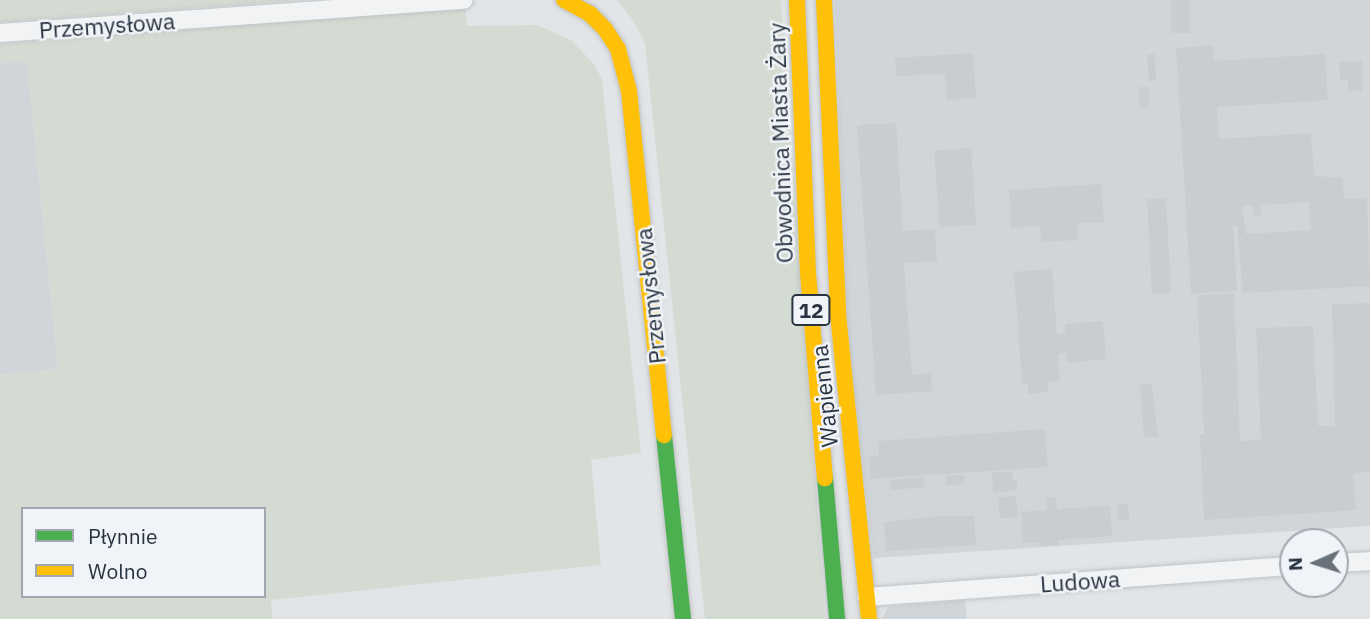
<!DOCTYPE html>
<html>
<head>
<meta charset="utf-8">
<style>
  body { margin:0 }
  #map { position:relative; width:1370px; height:619px; overflow:hidden; background:#e2e5e7; font-family:"IBM Plex Sans",sans-serif }
  div>[style] { position:absolute }
  [style*='--x'] { left:calc(var(--x)*1px); top:calc(var(--y)*1px); width:calc(var(--w)*1px); rotate:calc(var(--a)*1deg) }
  .built>* { inset:0; background:#d0d5da }
  .green>* { inset:0; background:#d4dbd2 }
  .building>* { inset:0; background:#cacdcf; transform-origin:0 0 }
  .roads { filter:drop-shadow(0 0 2px #c0c3c5) drop-shadow(0 0 2px #c0c3c5) }
  .street>* { height:18px; margin:-9px; padding:0 9px; transform-origin:9px; border-radius:9px; background:#f1f3f4 }
  .fast>* { height:16px; margin:-8px; padding:0 8px; transform-origin:8px; border-radius:8px; background:#4caf50 }
  .slow>* { height:16px; margin:-8px; padding:0 8px; transform-origin:8px; border-radius:8px; background:#ffc107 }
  span { translate:-50% -50%; white-space:nowrap; text-align:center; line-height:1.15; -webkit-text-stroke:5px #f0f3f7; paint-order:stroke }
  .shield-label span { padding:2px 5px; background:#f0f3f7; border:2px solid; border-radius:5px; -webkit-text-stroke-width:0 }
  .shield-label { font-size:21px; color:#283441; font-weight:700 }
  .street-label { font-size:23px; color:#283441 }
  .legend { position:absolute; left:21px; top:507px; width:245px; height:91px; box-sizing:border-box; background:#f0f3f7; border:2px solid #a0a7ae; margin:0; padding:9px 12px; list-style:none; font-size:21px; color:#283441 }
  .legend li { display:flex; align-items:center; gap:14px; height:35px }
  .legend b { width:35px; border:2px solid #a0a7ae }
  .north { position:absolute; left:1279px; top:528px; width:70px; height:70px; box-sizing:border-box; background:#f0f3f7; border:2px solid #a0a7ae; border-radius:50%; rotate:267deg; font-size:19px; font-weight:700; line-height:28px; text-align:center; color:#283441 }
  .north::after { content:''; display:block; margin:auto; width:24px; height:32px; background:#69727b; clip-path:polygon(50% 0,100% 100%,50% 72%,0 100%) }
</style>
</head>
<body>
<div id="map">
  <div class="built">
    <div style="clip-path:polygon(835px 0,1370px 0,1370px 526px,874px 558px,848px 338px)"></div>
    <div style="clip-path:polygon(27px 61px,58px 369px,0 375px,0 63px)"></div>
    <div style="clip-path:polygon(965px 600px,967px 619px,882px 619px,888px 607px)"></div>
  </div>
  <div class="green">
    <div style="clip-path:polygon(0 0,300px 0,0 22px)"></div>
    <div style="clip-path:polygon(617px 0,781px 0,825px 619px,705px 619px,645px 43px,632px 19px)"></div>
    <div style="clip-path:polygon(evenodd,465px 8px,467px 26px,537px 25px,571px 40px,595px 65px,602px 80px,641px 453px,591px 460px,601px 565px,271px 600px,273px 619px,0 619px,0 375px,58px 369px,27px 62px,0 63px,0 44px,465px 8px,23px 509px,264px 509px,264px 596px,23px 596px,23px 509px)"></div>
  </div>
  <div class="building">
    <div style="left:1171px;top:0;width:19px;height:33px"></div>
    <div style="clip-path:polygon(evenodd,1213px 45px,1214px 61px,1325px 54px,1328px 100px,1217px 107px,1219px 139px,1311px 133px,1314px 176px,1343px 178px,1344px 199px,1367px 198px,1370px 286px,1243px 293px,1237px 226px,1233px 226px,1237px 291px,1191px 294px,1176px 48px,1213px 45px,1309px 202px,1311px 230px,1246px 234px,1242px 206px,1253px 205px,1254px 216px,1261px 216px,1261px 205px,1309px 202px)"></div>
    <div style="clip-path:polygon(973px 53px,976px 98px,947px 100px,945px 74px,896px 76px,895px 58px)"></div>
    <div style="clip-path:polygon(1155px 54px,1156px 81px,1149px 81px,1147px 55px)"></div>
    <div style="clip-path:polygon(1362px 61px,1362px 91px,1348px 91px,1348px 80px,1340px 80px,1339px 62px)"></div>
    <div style="left:1139px;top:87px;width:10px;height:20px"></div>
    <div style="clip-path:polygon(896px 123px,903px 231px,935px 229px,937px 261px,904px 263px,912px 375px,931px 373px,932px 391px,876px 395px,857px 125px)"></div>
    <div style="left:971px;top:148px;width:77px;height:37px;rotate:86deg"></div>
    <div style="clip-path:polygon(1101px 184px,1104px 222px,1077px 223px,1078px 240px,1041px 242px,1040px 226px,1011px 228px,1009px 190px)"></div>
    <div style="left:1166px;top:198px;width:95px;height:19px;rotate:87deg"></div>
    <div style="clip-path:polygon(1052px 269px,1057px 334px,1065px 333px,1065px 324px,1103px 321px,1106px 359px,1067px 363px,1067px 353px,1058px 354px,1060px 381px,1048px 382px,1048px 392px,1028px 394px,1028px 384px,1022px 384px,1014px 272px)"></div>
    <div style="clip-path:polygon(1234px 293px,1240px 441px,1261px 440px,1256px 328px,1313px 326px,1318px 426px,1335px 426px,1332px 304px,1370px 303px,1370px 472px,1353px 473px,1356px 510px,1204px 520px,1200px 434px,1204px 434px,1197px 295px)"></div>
    <div style="clip-path:polygon(1152px 384px,1158px 437px,1144px 437px,1140px 385px)"></div>
    <div style="clip-path:polygon(1045px 429px,1048px 467px,870px 479px,869px 457px,879px 456px,878px 441px)"></div>
    <div style="clip-path:polygon(1012px 471px,1013px 481px,1017px 480px,1017px 490px,993px 493px,992px 473px)"></div>
    <div style="clip-path:polygon(964px 475px,964px 484px,946px 486px,945px 476px)"></div>
    <div style="left:923px;top:477px;width:10px;height:34px;rotate:84deg"></div>
    <div style="left:1016px;top:496px;width:21px;height:18px;rotate:85deg"></div>
    <div style="clip-path:polygon(1056px 497px,1057px 509px,1110px 506px,1112px 536px,1058px 540px,1059px 545px,1040px 547px,1039px 542px,1023px 543px,1021px 512px,1047px 510px,1046px 498px)"></div>
    <div style="left:1128px;top:504px;width:16px;height:11px;rotate:86deg"></div>
    <div style="clip-path:polygon(941px 516px,974px 516px,976px 545px,886px 551px,884px 522px)"></div>
  </div>
  <div class="roads">
    <div class="street">
      <div style="--x:0;--y:33;--w:465;--a:-4.1"></div>
      <div style="--x:1335;--y:563;--w:35;--a:-3"></div>
      <div style="--x:867;--y:597;--w:427;--a:-4.2"></div>
    </div>
    <div class="fast">
      <div style="--x:664;--y:435;--w:185;--a:84.1"></div>
      <div style="--x:825;--y:478;--w:142;--a:85.1"></div>
    </div>
    <div class="slow">
      <div style="--x:564;--y:0;--w:30;--a:28"></div>
      <div style="--x:590;--y:14;--w:21;--a:45"></div>
      <div style="--x:605;--y:29;--w:24;--a:57"></div>
      <div style="--x:618;--y:49;--w:43;--a:75.3"></div>
      <div style="--x:629;--y:91;--w:346;--a:84.2"></div>
      <div style="--x:797;--y:0;--w:273;--a:87.7"></div>
      <div style="--x:808;--y:273;--w:206;--a:85.3"></div>
      <div style="--x:824;--y:0;--w:314;--a:87.4"></div>
      <div style="--x:838;--y:314;--w:307;--a:84.2"></div>
    </div>
  </div>
  <div class="shield-label">
    <span style="left:811px;top:310px">12</span>
  </div>
  <div class="street-label">
    <span style="left:107px;top:25px;rotate:-4deg">Przemysłowa</span>
    <span style="left:780px;top:143px;rotate:-92deg">Obwodnica Miasta Żary</span>
    <span style="left:650px;top:296px;rotate:-96deg">Przemysłowa</span>
    <span style="left:824px;top:396px;rotate:-96deg">Wapienna</span>
    <span style="left:1080px;top:581px;rotate:-4deg">Ludowa</span>
  </div>
  <ul class="legend">
  <li><b style="height:9px;background:#4caf50"></b>Płynnie</li>
  <li><b style="height:9px;background:#ffc107"></b>Wolno</li>
  </ul>
  <div class="north">N</div>
</div>
</body>
</html>
